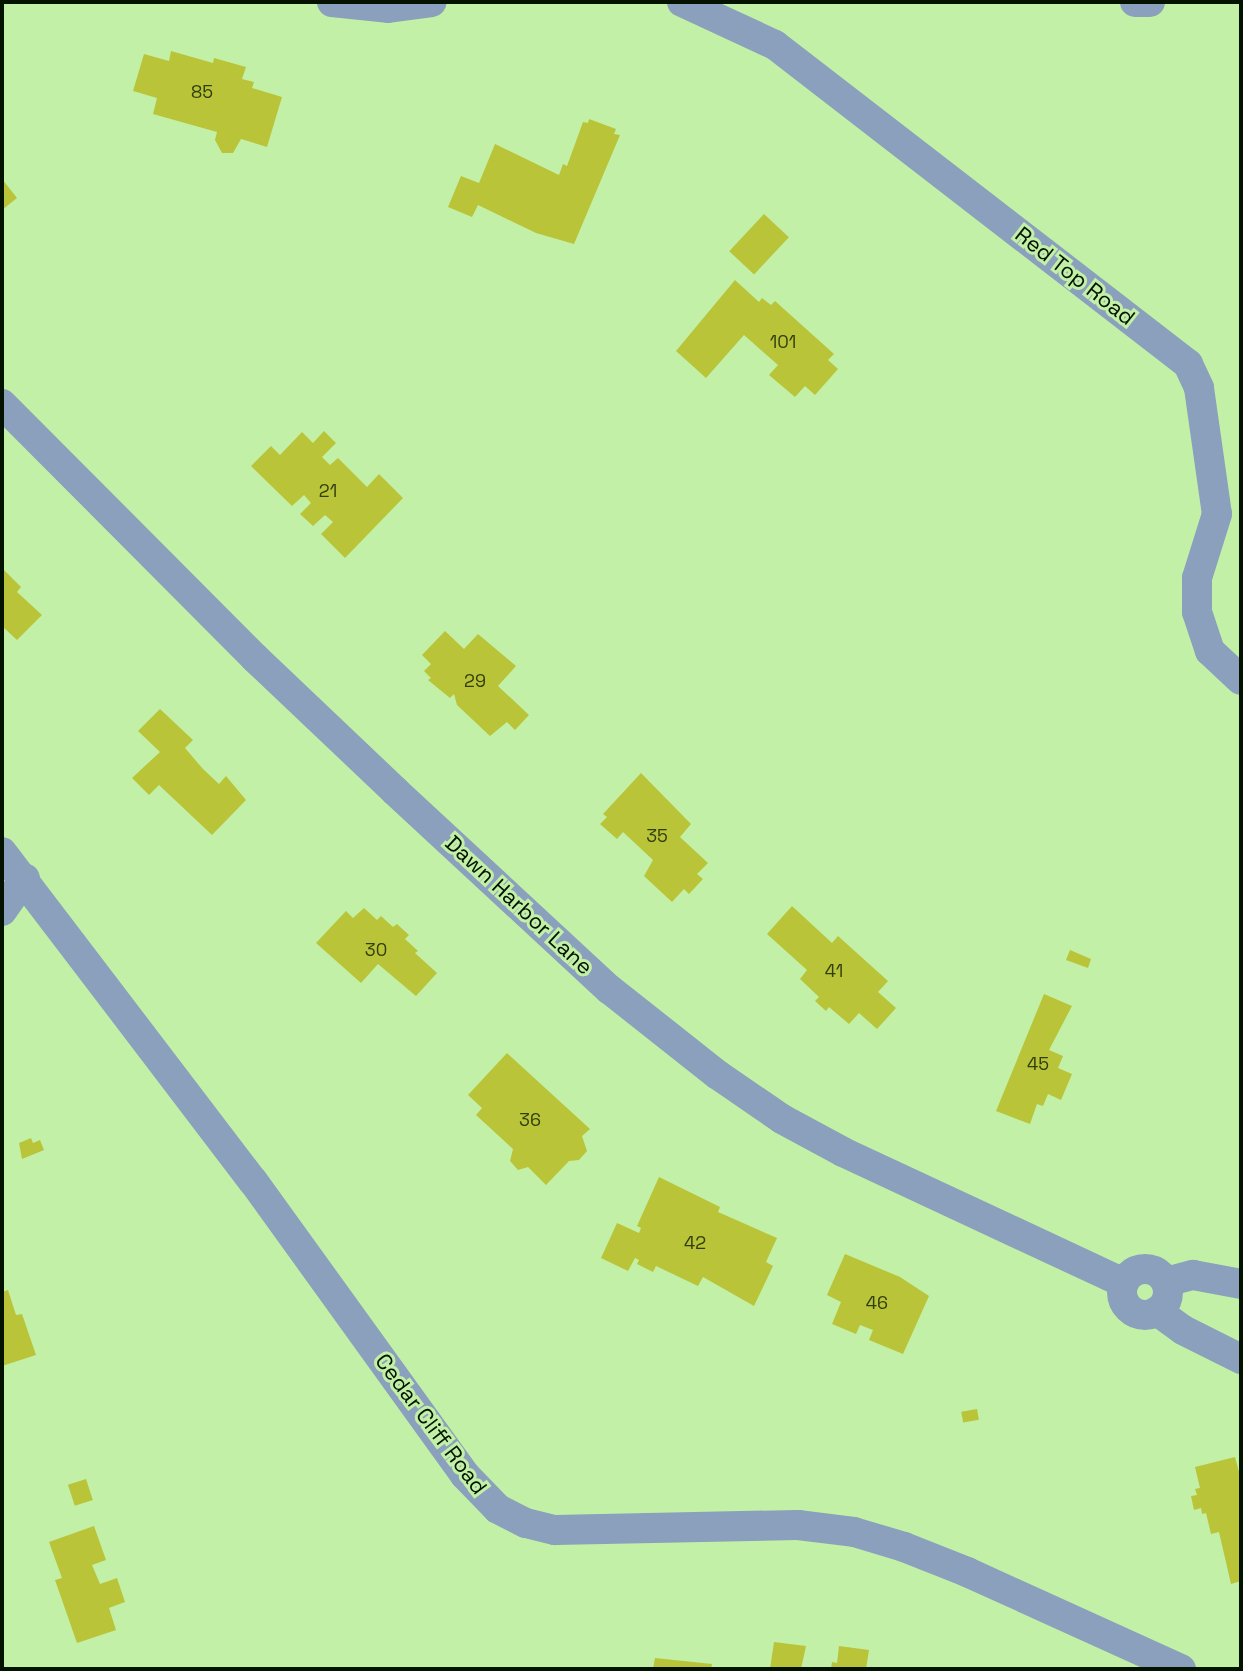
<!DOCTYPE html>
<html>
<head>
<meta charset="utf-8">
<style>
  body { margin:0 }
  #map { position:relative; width:1243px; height:1671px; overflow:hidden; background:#c3f0a7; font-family:"Space Grotesk",sans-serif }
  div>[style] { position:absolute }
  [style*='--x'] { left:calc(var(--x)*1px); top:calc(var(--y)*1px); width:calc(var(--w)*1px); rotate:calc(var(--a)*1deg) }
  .building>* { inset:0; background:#b9c438; transform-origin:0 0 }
  .minor>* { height:30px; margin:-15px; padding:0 15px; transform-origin:15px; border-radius:15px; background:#8aa0bc }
  .minor>.ring { margin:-15px; padding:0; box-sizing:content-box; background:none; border:30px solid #8aa0bc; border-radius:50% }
  span { translate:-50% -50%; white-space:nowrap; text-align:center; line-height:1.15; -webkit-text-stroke:6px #c3f0a7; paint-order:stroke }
  .number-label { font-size:18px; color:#313e0e }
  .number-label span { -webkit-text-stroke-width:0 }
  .street-label { font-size:22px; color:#041200 }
  .frame { position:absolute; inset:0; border:4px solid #041200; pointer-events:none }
</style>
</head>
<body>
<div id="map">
  <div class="building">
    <div style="clip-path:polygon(171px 51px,213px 63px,214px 58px,246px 67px,242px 79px,254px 82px,252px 88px,282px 97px,267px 147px,241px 139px,233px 153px,222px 153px,215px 140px,217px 132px,153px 114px,157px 98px,133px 91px,144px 54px,169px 61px)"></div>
    <div style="clip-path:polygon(589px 119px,616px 129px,614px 134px,620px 135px,574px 244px,536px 233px,478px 205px,472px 217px,448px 207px,461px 176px,479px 183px,495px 144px,559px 175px,563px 164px,567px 166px,583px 122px,588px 123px)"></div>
    <div style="clip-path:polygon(2px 179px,17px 198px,2px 210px)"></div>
    <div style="left:764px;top:214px;width:34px;height:51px;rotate:43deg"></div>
    <div style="clip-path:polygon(735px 280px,759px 302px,762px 298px,771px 305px,775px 301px,834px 354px,828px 360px,838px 369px,815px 395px,805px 386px,795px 397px,769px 375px,778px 365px,744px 335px,706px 378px,676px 351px)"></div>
    <div style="clip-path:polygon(324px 431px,336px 443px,322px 457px,330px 465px,338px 458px,367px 487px,379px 474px,403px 498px,345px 558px,321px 534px,333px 522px,325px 515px,313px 526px,300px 514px,311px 503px,304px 495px,292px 506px,251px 466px,271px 446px,280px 455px,302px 432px,313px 443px)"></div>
    <div style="clip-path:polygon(2px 568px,21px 587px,17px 592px,42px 615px,17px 640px,2px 626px)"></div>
    <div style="clip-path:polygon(445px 631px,464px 649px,478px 634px,516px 666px,498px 686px,529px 715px,515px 730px,507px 722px,490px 736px,457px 705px,454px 694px,450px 698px,428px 680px,431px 678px,424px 671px,431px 664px,422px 655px)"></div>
    <div style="clip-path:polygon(160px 709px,193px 740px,185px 748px,203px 769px,219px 784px,226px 776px,246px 800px,212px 835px,159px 785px,149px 795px,132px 778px,160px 752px,138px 731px)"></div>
    <div style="clip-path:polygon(641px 773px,691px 824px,680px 837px,708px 863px,697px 874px,703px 879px,689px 894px,684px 889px,672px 902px,644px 876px,653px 860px,623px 832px,617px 839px,600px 824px,607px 817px,603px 814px)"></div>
    <div style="clip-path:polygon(792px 906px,832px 943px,838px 936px,888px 981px,878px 992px,896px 1008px,877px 1029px,859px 1013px,849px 1024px,829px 1007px,826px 1011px,815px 1001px,819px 997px,800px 979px,807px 970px,767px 934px)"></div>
    <div style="clip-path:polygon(364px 908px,377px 920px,381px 916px,393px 927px,397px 924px,409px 935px,405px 939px,418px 951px,415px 953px,437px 973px,416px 996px,378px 964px,361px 983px,316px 943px,346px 911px,353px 918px)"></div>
    <div style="clip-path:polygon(1070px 950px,1091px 959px,1088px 968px,1066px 960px)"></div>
    <div style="clip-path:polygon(1044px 994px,1072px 1006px,1049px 1050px,1063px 1056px,1058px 1068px,1072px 1074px,1061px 1100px,1048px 1094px,1043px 1106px,1037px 1104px,1030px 1124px,996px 1111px)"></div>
    <div style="clip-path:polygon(507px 1053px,590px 1129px,582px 1136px,587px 1151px,579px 1160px,569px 1161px,546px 1185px,528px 1167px,518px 1170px,510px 1161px,513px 1149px,476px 1115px,482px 1108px,468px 1095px)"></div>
    <div style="clip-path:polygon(31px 1138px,33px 1143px,40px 1140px,44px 1150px,22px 1159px,19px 1143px)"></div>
    <div style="clip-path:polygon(659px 1177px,720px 1207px,718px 1212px,777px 1238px,766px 1262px,773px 1266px,754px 1306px,703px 1277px,698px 1286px,656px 1266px,653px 1272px,637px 1264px,639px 1260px,635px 1258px,628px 1271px,601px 1258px,617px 1223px,639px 1233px,641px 1228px,637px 1226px)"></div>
    <div style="clip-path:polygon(845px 1254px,900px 1277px,929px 1296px,903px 1354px,869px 1340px,873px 1330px,860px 1325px,856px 1334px,832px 1324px,841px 1302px,827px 1295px)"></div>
    <div style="clip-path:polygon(8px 1290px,16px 1315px,22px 1314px,36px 1355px,2px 1366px,2px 1292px)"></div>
    <div style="left:977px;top:1409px;width:11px;height:16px;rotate:80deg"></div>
    <div style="clip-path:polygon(1235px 1457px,1241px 1479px,1241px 1581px,1231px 1584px,1219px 1532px,1211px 1534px,1206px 1513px,1202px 1514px,1201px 1508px,1194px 1510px,1191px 1496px,1197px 1495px,1195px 1489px,1200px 1488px,1195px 1467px)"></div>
    <div style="left:86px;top:1479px;width:22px;height:19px;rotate:72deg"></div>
    <div style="clip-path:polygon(94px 1526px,106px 1560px,92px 1565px,100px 1584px,117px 1578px,125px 1602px,109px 1608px,116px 1630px,77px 1643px,55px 1580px,62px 1578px,49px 1542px)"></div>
    <div style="clip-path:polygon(774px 1642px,806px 1646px,801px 1669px,770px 1669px)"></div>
    <div style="clip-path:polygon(839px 1646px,869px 1650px,866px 1669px,831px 1669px,832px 1662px,837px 1663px)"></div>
    <div style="clip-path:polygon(655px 1658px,712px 1664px,711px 1669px,653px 1669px)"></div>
  </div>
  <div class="minor">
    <div style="--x:332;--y:2;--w:56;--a:6.1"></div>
    <div style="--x:388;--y:8;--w:44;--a:-7.8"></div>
    <div style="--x:682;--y:2;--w:102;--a:24.8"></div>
    <div style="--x:775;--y:45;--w:522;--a:37.68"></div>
    <div style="--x:1188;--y:364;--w:26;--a:65"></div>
    <div style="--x:1199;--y:388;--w:127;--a:81.9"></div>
    <div style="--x:1217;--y:514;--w:67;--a:107.4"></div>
    <div style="--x:1197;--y:578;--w:34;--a:90"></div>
    <div style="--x:1197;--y:612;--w:41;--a:71.6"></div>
    <div style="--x:1210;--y:651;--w:42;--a:43.1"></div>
    <div style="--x:1135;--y:2;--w:15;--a:0"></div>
    <div style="--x:2;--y:404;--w:359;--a:45.1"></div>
    <div style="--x:255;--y:658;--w:193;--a:43.5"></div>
    <div style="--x:395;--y:791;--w:292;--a:42.8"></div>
    <div style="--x:609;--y:989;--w:139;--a:38.3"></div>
    <div style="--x:718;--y:1075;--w:78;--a:34.5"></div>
    <div style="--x:782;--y:1119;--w:69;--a:28.4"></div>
    <div style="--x:843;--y:1152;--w:310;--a:25"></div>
    <div style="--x:2;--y:852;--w:414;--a:52.7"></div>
    <div style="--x:253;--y:1181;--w:362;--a:54.2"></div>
    <div style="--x:465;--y:1475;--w:47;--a:45.9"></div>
    <div style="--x:498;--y:1509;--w:31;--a:27"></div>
    <div style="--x:526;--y:1523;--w:30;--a:14"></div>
    <div style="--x:555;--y:1530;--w:243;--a:-1.2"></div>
    <div style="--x:798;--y:1525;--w:56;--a:7.1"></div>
    <div style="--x:854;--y:1532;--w:52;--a:16.7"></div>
    <div style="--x:904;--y:1547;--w:68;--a:21.6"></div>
    <div style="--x:967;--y:1572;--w:235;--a:24.4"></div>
    <div style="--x:2;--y:911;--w:40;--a:-55.1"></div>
    <div class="ring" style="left:1122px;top:1269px;width:16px;height:16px"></div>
    <div style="--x:1166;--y:1282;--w:28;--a:-15"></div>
    <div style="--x:1193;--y:1275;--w:49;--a:10.6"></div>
    <div style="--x:1157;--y:1311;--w:32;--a:36"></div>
    <div style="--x:1183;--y:1330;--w:65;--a:26.6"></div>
  </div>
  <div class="number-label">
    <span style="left:202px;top:92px">85</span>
    <span style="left:783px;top:342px">101</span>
    <span style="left:328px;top:491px">21</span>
    <span style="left:475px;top:681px">29</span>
    <span style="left:657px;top:836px">35</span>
    <span style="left:376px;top:950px">30</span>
    <span style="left:834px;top:971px">41</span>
    <span style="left:1038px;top:1064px">45</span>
    <span style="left:530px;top:1120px">36</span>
    <span style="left:695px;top:1243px">42</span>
    <span style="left:877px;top:1303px">46</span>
  </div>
  <div class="street-label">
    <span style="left:1075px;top:276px;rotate:38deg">Red Top Road</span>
    <span style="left:519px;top:905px;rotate:43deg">Dawn Harbor Lane</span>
    <span style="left:431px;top:1424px;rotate:53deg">Cedar Cliff Road</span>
  </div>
  <div class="frame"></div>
</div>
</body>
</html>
